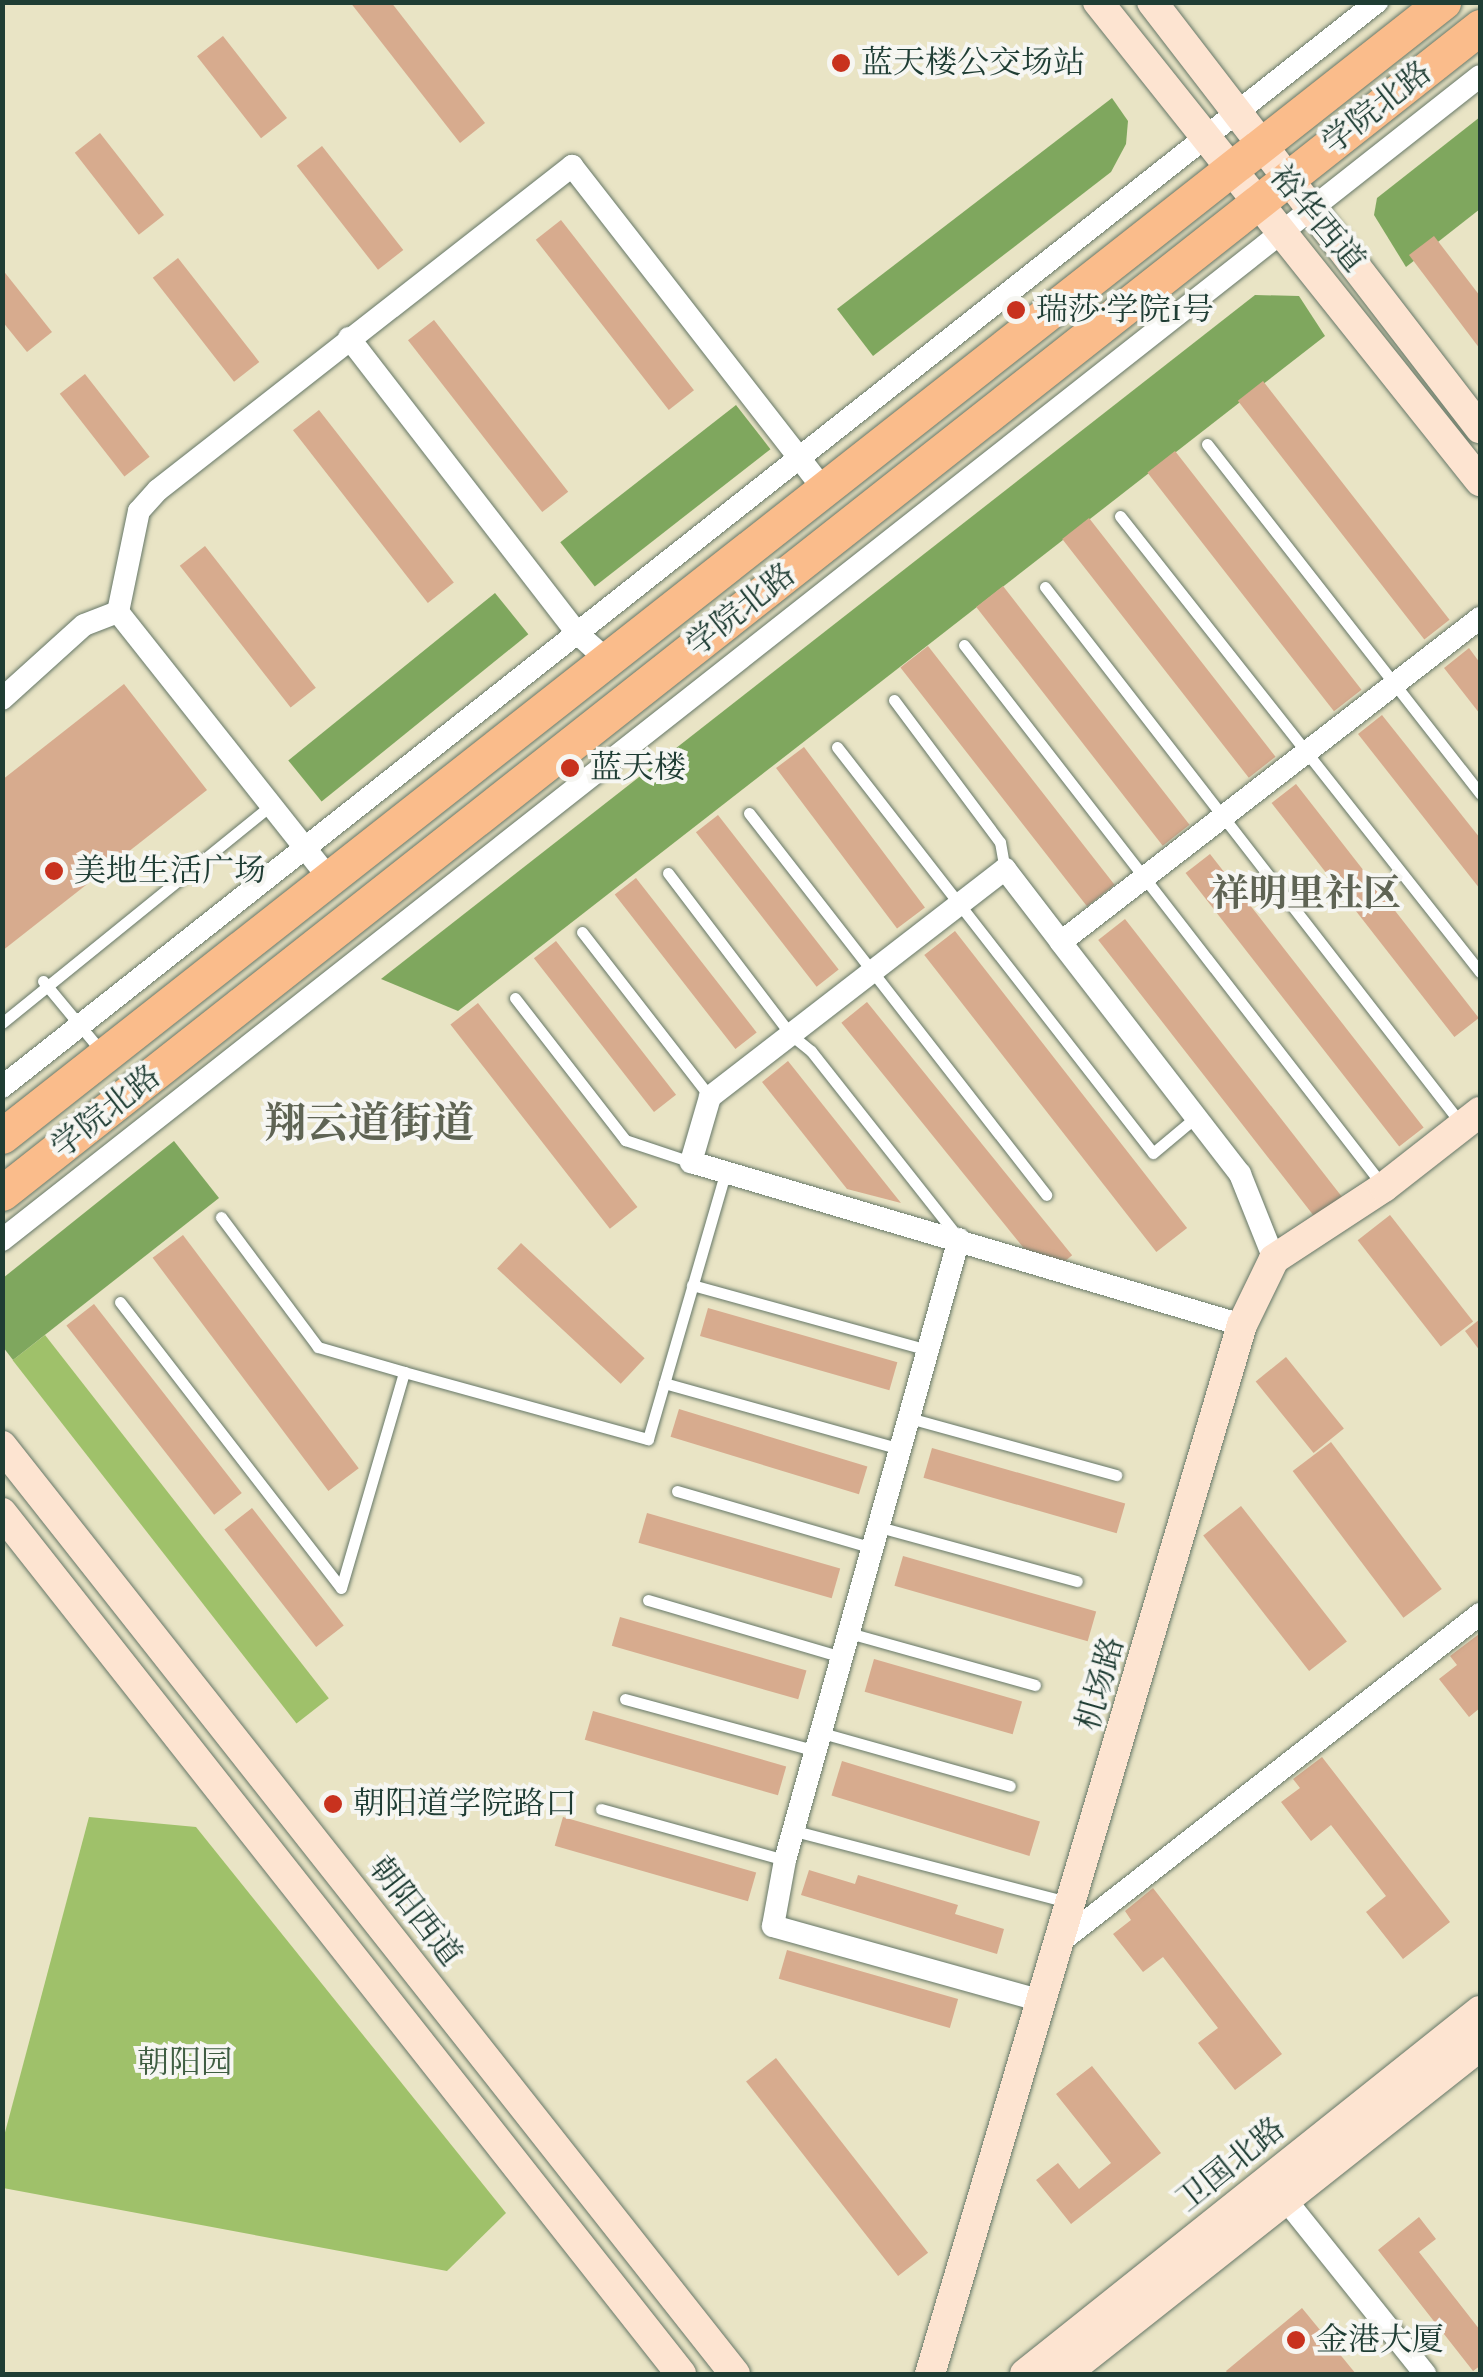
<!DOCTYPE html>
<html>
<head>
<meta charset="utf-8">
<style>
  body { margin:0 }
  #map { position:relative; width:1483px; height:2377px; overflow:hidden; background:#e9e4c5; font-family:"IM FELL French Canon","Noto Serif SC",serif }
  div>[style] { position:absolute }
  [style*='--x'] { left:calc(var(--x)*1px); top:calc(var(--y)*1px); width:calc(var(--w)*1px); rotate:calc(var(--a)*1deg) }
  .green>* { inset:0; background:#9fc16a; transform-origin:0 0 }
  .forest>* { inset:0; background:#7fa75e; transform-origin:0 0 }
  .building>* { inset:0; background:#d7ab8e; transform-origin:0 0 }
  .roads { filter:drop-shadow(0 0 2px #667767) drop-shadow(0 0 2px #667767) }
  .lane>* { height:11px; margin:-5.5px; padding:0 5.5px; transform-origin:5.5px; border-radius:5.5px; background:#fff }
  .street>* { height:22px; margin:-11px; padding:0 11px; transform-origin:11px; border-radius:11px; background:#fff }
  .secondary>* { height:30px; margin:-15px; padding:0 15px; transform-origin:15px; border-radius:15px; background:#fde4d1 }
  .primary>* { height:35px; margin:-17.5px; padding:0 17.5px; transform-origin:17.5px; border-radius:17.5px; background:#fabc8b }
  .dots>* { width:28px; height:28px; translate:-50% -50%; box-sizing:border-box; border:5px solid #f6f6f2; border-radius:50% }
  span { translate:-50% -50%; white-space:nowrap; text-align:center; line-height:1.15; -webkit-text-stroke:8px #f6f6f2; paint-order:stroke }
  .poi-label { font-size:32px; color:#1f3d34 }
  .left { translate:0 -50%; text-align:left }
  .street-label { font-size:32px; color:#1f3d34 }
  .park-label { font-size:32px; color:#3f5e42 }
  .quarter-label { font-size:38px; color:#5f6454; font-weight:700 }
  .district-label { font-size:42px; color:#5f6454; font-weight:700 }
  .frame { position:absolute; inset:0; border:5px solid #1f3d34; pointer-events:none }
</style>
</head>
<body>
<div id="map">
  <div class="green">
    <div style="left:45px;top:1335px;width:461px;height:41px;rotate:52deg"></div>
    <div style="clip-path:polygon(89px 1817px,196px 1827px,506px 2213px,447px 2271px,3px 2188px,3px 2140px)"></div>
  </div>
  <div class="forest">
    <div style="clip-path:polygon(1112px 98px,1128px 121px,1126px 144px,1111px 172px,873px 356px,837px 309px)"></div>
    <div style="clip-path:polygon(1480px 117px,1480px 209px,1406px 267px,1374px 215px,1377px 198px)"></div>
    <div style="clip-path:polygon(1255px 295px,1299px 296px,1325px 336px,458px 1011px,381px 979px)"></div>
    <div style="left:736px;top:405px;width:56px;height:223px;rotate:52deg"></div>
    <div style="left:495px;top:593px;width:53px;height:266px;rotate:51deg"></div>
    <div style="clip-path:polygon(174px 1141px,219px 1198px,13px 1360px,3px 1347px,3px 1278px)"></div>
  </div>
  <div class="building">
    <div style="clip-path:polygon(350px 2px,391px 2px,485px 123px,460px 143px)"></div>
    <div style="left:223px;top:36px;width:104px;height:33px;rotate:52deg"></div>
    <div style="left:100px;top:133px;width:104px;height:32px;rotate:52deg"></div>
    <div style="left:322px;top:146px;width:132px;height:32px;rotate:52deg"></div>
    <div style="left:561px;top:220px;width:216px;height:32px;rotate:52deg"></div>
    <div style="clip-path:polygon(1434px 236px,1480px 296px,1480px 349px,1409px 255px)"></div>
    <div style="left:178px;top:258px;width:132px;height:32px;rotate:52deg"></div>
    <div style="clip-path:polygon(2px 269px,52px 332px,27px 352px,2px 321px)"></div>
    <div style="left:434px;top:320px;width:218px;height:33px;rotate:52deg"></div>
    <div style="left:85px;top:374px;width:105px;height:32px;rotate:52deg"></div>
    <div style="left:1263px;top:381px;width:303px;height:32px;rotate:52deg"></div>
    <div style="left:319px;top:410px;width:219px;height:33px;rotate:52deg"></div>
    <div style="left:1175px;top:451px;width:303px;height:35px;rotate:52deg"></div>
    <div style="left:1089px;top:518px;width:303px;height:34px;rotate:52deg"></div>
    <div style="left:205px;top:546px;width:180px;height:32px;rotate:52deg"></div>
    <div style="left:1003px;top:586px;width:303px;height:34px;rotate:52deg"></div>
    <div style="left:928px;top:646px;width:303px;height:35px;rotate:52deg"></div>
    <div style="clip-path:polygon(1469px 648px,1480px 663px,1480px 714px,1444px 668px)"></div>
    <div style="clip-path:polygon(124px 684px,207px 790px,2px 951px,2px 780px)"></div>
    <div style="clip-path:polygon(1382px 715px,1480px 838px,1480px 889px,1358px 734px)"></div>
    <div style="left:804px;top:747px;width:201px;height:35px;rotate:53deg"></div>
    <div style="left:1296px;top:784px;width:297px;height:31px;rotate:52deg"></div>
    <div style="left:718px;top:815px;width:196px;height:28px;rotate:52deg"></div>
    <div style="left:1210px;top:854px;width:347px;height:31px;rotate:52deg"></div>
    <div style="left:636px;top:878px;width:196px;height:27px;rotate:52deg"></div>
    <div style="left:1125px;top:919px;width:352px;height:34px;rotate:52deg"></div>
    <div style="left:955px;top:931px;width:377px;height:39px;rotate:52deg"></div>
    <div style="left:556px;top:941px;width:195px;height:28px;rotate:52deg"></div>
    <div style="left:867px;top:1002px;width:326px;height:33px;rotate:51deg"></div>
    <div style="left:478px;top:1003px;width:259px;height:35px;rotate:52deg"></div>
    <div style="clip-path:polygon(788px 1061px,901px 1203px,847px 1189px,762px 1082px)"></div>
    <div style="left:1390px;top:1215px;width:135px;height:41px;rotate:52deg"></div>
    <div style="left:183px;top:1235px;width:292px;height:38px;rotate:53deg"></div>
    <div style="left:521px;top:1243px;width:169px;height:35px;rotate:43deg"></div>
    <div style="left:94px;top:1304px;width:240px;height:35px;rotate:52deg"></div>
    <div style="left:708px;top:1308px;width:197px;height:29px;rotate:16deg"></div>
    <div style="clip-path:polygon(1480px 1319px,1480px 1351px,1465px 1331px)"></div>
    <div style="left:1286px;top:1357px;width:92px;height:39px;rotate:51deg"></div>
    <div style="left:679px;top:1409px;width:197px;height:29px;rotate:17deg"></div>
    <div style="left:1331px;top:1442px;width:184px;height:48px;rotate:53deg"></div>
    <div style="left:932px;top:1448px;width:201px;height:31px;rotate:16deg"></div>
    <div style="left:1241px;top:1506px;width:172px;height:48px;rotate:52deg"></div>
    <div style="left:252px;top:1508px;width:149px;height:35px;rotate:52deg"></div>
    <div style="left:647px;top:1513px;width:201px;height:31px;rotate:16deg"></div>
    <div style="left:903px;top:1556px;width:201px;height:31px;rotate:16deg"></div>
    <div style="left:620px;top:1617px;width:194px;height:30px;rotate:16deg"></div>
    <div style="clip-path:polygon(1479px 1634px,1480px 1708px,1469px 1717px,1439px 1679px,1457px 1665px,1450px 1656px)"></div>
    <div style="left:874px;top:1659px;width:154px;height:34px;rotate:16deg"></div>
    <div style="left:593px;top:1711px;width:201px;height:30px;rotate:16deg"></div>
    <div style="clip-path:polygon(1322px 1757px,1450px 1922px,1403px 1959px,1366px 1912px,1386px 1896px,1331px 1825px,1311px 1841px,1281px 1802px,1300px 1788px,1293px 1779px)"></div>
    <div style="left:842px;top:1761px;width:207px;height:36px;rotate:17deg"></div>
    <div style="left:563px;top:1817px;width:201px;height:30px;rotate:16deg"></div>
    <div style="clip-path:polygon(809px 1870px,855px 1884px,858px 1875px,958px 1905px,955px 1914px,1004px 1929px,997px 1954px,801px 1895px)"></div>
    <div style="clip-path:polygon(1153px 1888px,1282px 2054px,1235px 2090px,1198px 2043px,1218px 2028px,1163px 1957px,1143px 1972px,1113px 1934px,1131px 1920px,1125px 1911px)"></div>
    <div style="left:787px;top:1950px;width:178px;height:30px;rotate:16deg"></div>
    <div style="left:776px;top:2058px;width:247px;height:38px;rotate:52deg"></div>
    <div style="clip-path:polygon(1092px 2066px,1161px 2153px,1071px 2224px,1036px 2180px,1058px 2163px,1079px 2189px,1111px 2163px,1056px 2094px)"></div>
    <div style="clip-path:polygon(1419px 2217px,1436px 2239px,1419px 2252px,1480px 2330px,1480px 2366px,1473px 2371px,1378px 2250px)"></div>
    <div style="clip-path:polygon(1302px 2308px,1356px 2374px,1228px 2374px,1226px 2371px)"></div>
  </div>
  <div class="roads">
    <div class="lane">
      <div style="--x:1207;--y:444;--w:444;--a:52"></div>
      <div style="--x:1120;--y:516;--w:581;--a:51.71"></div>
      <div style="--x:1045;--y:587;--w:681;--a:52.22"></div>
      <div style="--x:964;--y:645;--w:686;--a:52.23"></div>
      <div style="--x:894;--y:700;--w:177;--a:53.3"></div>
      <div style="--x:1000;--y:842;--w:27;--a:80"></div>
      <div style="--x:837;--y:747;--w:514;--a:52.11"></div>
      <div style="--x:1153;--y:1153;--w:56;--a:-39.9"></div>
      <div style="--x:749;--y:813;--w:484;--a:52.1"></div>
      <div style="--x:668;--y:873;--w:202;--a:52.8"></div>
      <div style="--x:790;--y:1034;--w:27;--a:39"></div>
      <div style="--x:811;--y:1051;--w:237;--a:51.7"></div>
      <div style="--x:582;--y:932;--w:209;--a:52.2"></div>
      <div style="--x:43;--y:981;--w:91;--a:50.4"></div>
      <div style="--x:515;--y:998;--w:180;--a:52.2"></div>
      <div style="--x:625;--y:1140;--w:70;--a:18.4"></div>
      <div style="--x:2;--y:1023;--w:346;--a:-39"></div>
      <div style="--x:221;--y:1217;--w:162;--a:53.3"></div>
      <div style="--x:318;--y:1347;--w:90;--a:16.2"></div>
      <div style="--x:692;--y:1285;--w:245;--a:15.4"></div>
      <div style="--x:120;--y:1302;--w:361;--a:52.3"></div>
      <div style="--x:341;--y:1588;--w:225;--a:-73.7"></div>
      <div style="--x:404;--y:1372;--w:253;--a:15.4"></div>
      <div style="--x:648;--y:1439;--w:280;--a:-73.8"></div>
      <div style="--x:664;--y:1383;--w:245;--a:15.6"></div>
      <div style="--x:909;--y:1418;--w:215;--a:15.4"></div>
      <div style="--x:677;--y:1491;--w:204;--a:16.2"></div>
      <div style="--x:879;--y:1527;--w:205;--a:15.3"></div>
      <div style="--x:648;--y:1600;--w:202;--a:16.4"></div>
      <div style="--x:849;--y:1633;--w:193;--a:15.6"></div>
      <div style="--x:625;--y:1699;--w:198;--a:15.2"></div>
      <div style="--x:822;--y:1733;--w:195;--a:15.7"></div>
      <div style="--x:601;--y:1809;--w:191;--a:15.5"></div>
      <div style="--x:795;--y:1831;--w:281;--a:14.6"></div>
    </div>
    <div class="street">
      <div style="--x:349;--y:338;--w:373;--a:52.3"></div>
      <div style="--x:577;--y:633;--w:39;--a:42"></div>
      <div style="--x:118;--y:612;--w:340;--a:51.6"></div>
      <div style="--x:2;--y:699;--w:110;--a:-42.1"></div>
      <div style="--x:84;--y:625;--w:36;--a:-21"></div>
      <div style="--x:118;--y:612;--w:103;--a:-78.3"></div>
      <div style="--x:139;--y:511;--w:28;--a:-48"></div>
      <div style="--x:158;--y:490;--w:526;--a:-38.05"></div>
      <div style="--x:572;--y:166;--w:409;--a:52.1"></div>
      <div style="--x:1061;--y:942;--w:92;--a:-127.5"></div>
      <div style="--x:1005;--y:869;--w:373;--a:142.3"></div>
      <div style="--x:710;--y:1097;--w:68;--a:106.3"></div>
      <div style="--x:691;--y:1162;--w:575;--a:16.48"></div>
      <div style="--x:2;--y:1087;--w:1752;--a:-38.28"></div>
      <div style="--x:959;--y:1239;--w:645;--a:105.65"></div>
      <div style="--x:785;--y:1860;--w:67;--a:100.3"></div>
      <div style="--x:773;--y:1926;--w:278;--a:15.6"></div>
      <div style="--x:2;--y:1240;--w:1881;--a:-38.22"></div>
      <div style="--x:1274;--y:1259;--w:92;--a:-111.8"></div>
      <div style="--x:1240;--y:1174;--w:293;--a:-127.7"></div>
      <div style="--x:1061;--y:942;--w:530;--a:-37.71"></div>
      <div style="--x:1060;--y:1942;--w:533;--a:-37.99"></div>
      <div style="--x:1285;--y:2199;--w:224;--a:51.3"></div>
    </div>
    <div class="secondary">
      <div style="--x:1098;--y:2;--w:613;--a:51.43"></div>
      <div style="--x:1152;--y:2;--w:538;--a:52.41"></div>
      <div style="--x:2;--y:1446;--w:1183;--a:51.7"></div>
      <div style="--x:2;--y:1513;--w:1097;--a:51.74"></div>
      <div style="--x:930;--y:2374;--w:1094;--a:-73.44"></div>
      <div style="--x:1242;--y:1325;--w:73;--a:-64.1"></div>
      <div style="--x:1274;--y:1259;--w:131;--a:-33.2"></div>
      <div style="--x:1384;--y:1187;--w:122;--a:-38"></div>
      <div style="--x:1025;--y:2374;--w:582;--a:-38.58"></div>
      <div style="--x:1065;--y:2374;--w:529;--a:-38.32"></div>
    </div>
    <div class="primary">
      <div style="--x:2;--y:1136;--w:1834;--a:-38.2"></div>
      <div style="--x:2;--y:1193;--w:1883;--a:-38.27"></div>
    </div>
  </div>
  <div class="dots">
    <div style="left:841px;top:63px;background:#c8321e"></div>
    <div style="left:1016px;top:310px;background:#c8321e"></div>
    <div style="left:570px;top:768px;background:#c8321e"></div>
    <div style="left:54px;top:871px;background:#c8321e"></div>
    <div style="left:333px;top:1804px;background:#c8321e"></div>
    <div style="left:1296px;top:2340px;background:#c8321e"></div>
  </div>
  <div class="poi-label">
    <span class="left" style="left:861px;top:63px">蓝天楼公交场站</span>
    <span class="left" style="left:1036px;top:310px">瑞莎·学院1号</span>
    <span class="left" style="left:590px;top:768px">蓝天楼</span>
    <span class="left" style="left:74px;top:871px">美地生活广场</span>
    <span class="left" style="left:353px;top:1804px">朝阳道学院路口</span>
    <span class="left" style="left:1316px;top:2340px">金港大厦</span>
  </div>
  <div class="street-label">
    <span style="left:1377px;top:108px;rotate:-38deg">学院北路</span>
    <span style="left:1317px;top:219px;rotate:50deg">裕华西道</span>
    <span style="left:741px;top:610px;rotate:-38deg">学院北路</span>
    <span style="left:106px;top:1112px;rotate:-38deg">学院北路</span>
    <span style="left:1101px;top:1684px;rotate:-74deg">机场路</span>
    <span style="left:415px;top:1912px;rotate:52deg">朝阳西道</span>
    <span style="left:1231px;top:2165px;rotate:-39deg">卫国北路</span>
  </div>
  <div class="park-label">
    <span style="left:185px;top:2063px">朝阳园</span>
  </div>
  <div class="quarter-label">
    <span style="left:1306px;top:894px">祥明里社区</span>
  </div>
  <div class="district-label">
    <span style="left:369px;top:1124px">翔云道街道</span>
  </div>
  <div class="frame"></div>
</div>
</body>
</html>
